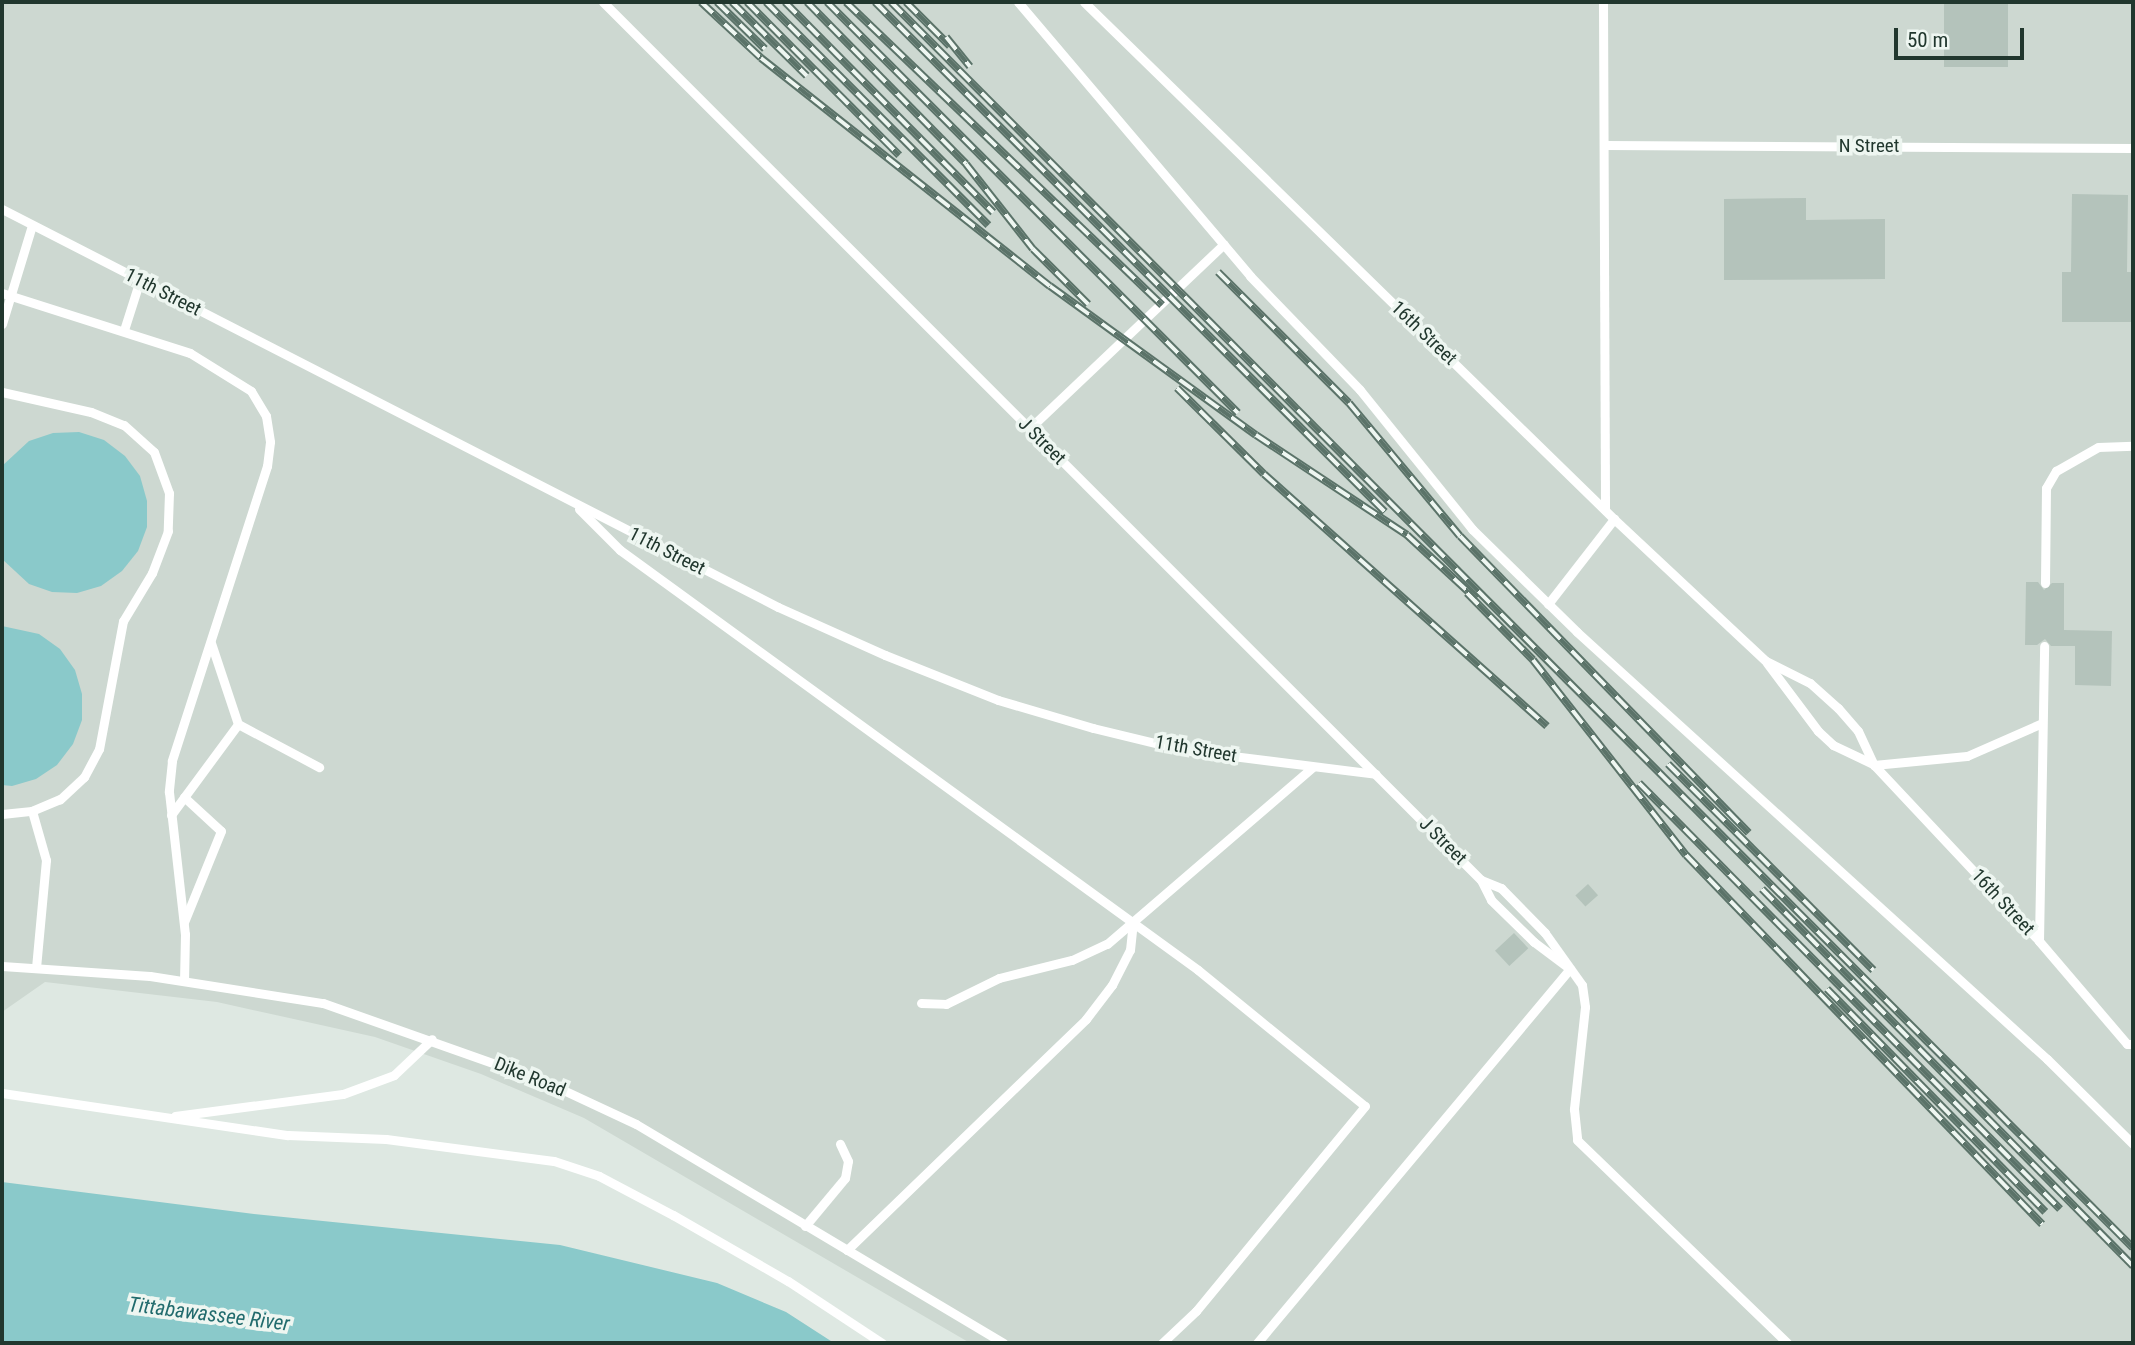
<!DOCTYPE html>
<html>
<head>
<meta charset="utf-8">
<style>
  body { margin:0 }
  #map { position:relative; width:2135px; height:1345px; overflow:hidden; background:#dee8e2; font-family:"Roboto Condensed",sans-serif }
  div>[style] { position:absolute }
  [style*='--x'] { left:calc(var(--x)*1px); top:calc(var(--y)*1px); width:calc(var(--w)*1px); rotate:calc(var(--a)*1deg) }
  .built>* { inset:0; background:#cdd8d1 }
  .water>* { inset:0; background:#8ac9ca }
  .building>* { inset:0; background:#b4c3bb; transform-origin:0 0 }
  .service>* { height:9px; margin:-4.5px; padding:0 4.5px; transform-origin:4.5px; border-radius:4.5px; background:#fff }
  .rail>* { height:8px; margin-top:-4px; transform-origin:0; background:repeating-linear-gradient(90deg,#eef6f1 0 16px,#5b7369 0 32px); box-sizing:border-box; border-block:2px solid #5b7369 }
  span { translate:-50% -50%; white-space:nowrap; text-align:center; line-height:1.15; -webkit-text-stroke:7px #eef6f1; paint-order:stroke }
  .street-label { font-size:19px; color:#21372e }
  .water-label { font-size:21px; color:#216b6d; font-style:italic }
  .frame { position:absolute; inset:0; border:4px solid #21372e; pointer-events:none }
  .scale { position:absolute; left:1894px; top:28px; width:130px; height:32px; box-sizing:border-box; border:4px solid #21372e; border-top:0; padding-left:9px; font-size:21px; line-height:24px; white-space:nowrap; color:#21372e; -webkit-text-stroke:5px #eef6f1; paint-order:stroke }
</style>
</head>
<body>
<div id="map">
  <div class="built">
    <div style="clip-path:polygon(2px 2px,2133px 2px,2133px 1343px,970px 1343px,584px 1118px,481px 1074px,375px 1037px,217px 1002px,45px 982px,2px 1012px)"></div>
  </div>
  <div class="water">
    <div style="clip-path:polygon(79px 432px,104px 440px,125px 456px,140px 476px,147px 501px,147px 527px,138px 551px,122px 571px,101px 586px,77px 593px,52px 592px,29px 584px,2px 559px,2px 466px,29px 441px,53px 433px)"></div>
    <div style="clip-path:polygon(2px 626px,39px 634px,60px 649px,75px 670px,82px 694px,82px 720px,73px 744px,57px 765px,36px 779px,12px 786px,2px 785px)"></div>
    <div style="clip-path:polygon(2px 1182px,254px 1214px,560px 1245px,717px 1283px,786px 1312px,834px 1343px,2px 1343px)"></div>
  </div>
  <div class="building">
    <div style="left:1944px;top:2px;width:64px;height:65px"></div>
    <div style="clip-path:polygon(2072px 194px,2128px 195px,2127px 272px,2133px 272px,2133px 322px,2062px 322px,2062px 272px,2071px 272px)"></div>
    <div style="clip-path:polygon(1806px 198px,1806px 220px,1885px 219px,1885px 279px,1724px 280px,1724px 199px)"></div>
    <div style="clip-path:polygon(2026px 582px,2038px 582px,2044px 590px,2052px 583px,2064px 583px,2064px 630px,2112px 631px,2111px 686px,2075px 685px,2075px 646px,2051px 646px,2045px 639px,2037px 645px,2025px 645px)"></div>
    <div style="left:1588px;top:884px;width:15px;height:17px;rotate:48deg"></div>
    <div style="left:1514px;top:933px;width:21px;height:26px;rotate:47deg"></div>
  </div>
  <div class="service">
    <div style="--x:603;--y:2;--w:1242;--a:45"></div>
    <div style="--x:1481;--y:880;--w:22;--a:63"></div>
    <div style="--x:1491;--y:900;--w:60;--a:44.3"></div>
    <div style="--x:1534;--y:942;--w:45;--a:36.9"></div>
    <div style="--x:1018;--y:2;--w:359;--a:49.7"></div>
    <div style="--x:1250;--y:276;--w:158;--a:46"></div>
    <div style="--x:1360;--y:390;--w:179;--a:51.1"></div>
    <div style="--x:1472;--y:529;--w:147;--a:44.4"></div>
    <div style="--x:1577;--y:632;--w:635;--a:42.26"></div>
    <div style="--x:2047;--y:1059;--w:121;--a:44.7"></div>
    <div style="--x:1084;--y:2;--w:740;--a:44.29"></div>
    <div style="--x:1614;--y:519;--w:208;--a:43.1"></div>
    <div style="--x:1766;--y:661;--w:49;--a:26.6"></div>
    <div style="--x:1810;--y:683;--w:38;--a:42"></div>
    <div style="--x:1838;--y:708;--w:30;--a:49"></div>
    <div style="--x:1858;--y:731;--w:38;--a:65"></div>
    <div style="--x:1874;--y:765;--w:241;--a:46.8"></div>
    <div style="--x:2039;--y:941;--w:135;--a:49.5"></div>
    <div style="--x:2127;--y:1044;--w:6;--a:0"></div>
    <div style="--x:1603;--y:2;--w:508;--a:89.77"></div>
    <div style="--x:1605;--y:145;--w:528;--a:0.33"></div>
    <div style="--x:2;--y:209;--w:872;--a:27.15"></div>
    <div style="--x:778;--y:607;--w:117;--a:24.2"></div>
    <div style="--x:885;--y:655;--w:122;--a:21.7"></div>
    <div style="--x:998;--y:700;--w:99;--a:16.4"></div>
    <div style="--x:1093;--y:728;--w:94;--a:13.6"></div>
    <div style="--x:1184;--y:750;--w:193;--a:7.1"></div>
    <div style="--x:2;--y:293;--w:197;--a:17.7"></div>
    <div style="--x:190;--y:353;--w:72;--a:31.9"></div>
    <div style="--x:251;--y:391;--w:29;--a:59"></div>
    <div style="--x:266;--y:416;--w:26;--a:81"></div>
    <div style="--x:270;--y:442;--w:24;--a:97"></div>
    <div style="--x:267;--y:466;--w:310;--a:107.9"></div>
    <div style="--x:172;--y:761;--w:31;--a:96"></div>
    <div style="--x:169;--y:792;--w:143;--a:83.6"></div>
    <div style="--x:185;--y:934;--w:46;--a:91.2"></div>
    <div style="--x:2;--y:324;--w:103;--a:-73.1"></div>
    <div style="--x:124;--y:330;--w:52;--a:-72.3"></div>
    <div style="--x:2;--y:392;--w:91;--a:12.7"></div>
    <div style="--x:91;--y:412;--w:35;--a:22"></div>
    <div style="--x:124;--y:425;--w:40;--a:42"></div>
    <div style="--x:154;--y:452;--w:44;--a:69.9"></div>
    <div style="--x:169;--y:493;--w:38;--a:92"></div>
    <div style="--x:168;--y:531;--w:45;--a:110.9"></div>
    <div style="--x:152;--y:573;--w:56;--a:121.1"></div>
    <div style="--x:123;--y:621;--w:130;--a:100.6"></div>
    <div style="--x:99;--y:749;--w:32;--a:118"></div>
    <div style="--x:84;--y:777;--w:33;--a:137"></div>
    <div style="--x:60;--y:799;--w:30;--a:157"></div>
    <div style="--x:32;--y:811;--w:51;--a:74.1"></div>
    <div style="--x:46;--y:860;--w:108;--a:95.3"></div>
    <div style="--x:1030;--y:428;--w:267;--a:-43.5"></div>
    <div style="--x:579;--y:509;--w:58;--a:45"></div>
    <div style="--x:620;--y:550;--w:714;--a:36"></div>
    <div style="--x:1198;--y:970;--w:215;--a:39.2"></div>
    <div style="--x:1365;--y:1106;--w:266;--a:129.5"></div>
    <div style="--x:1196;--y:1311;--w:47;--a:136.7"></div>
    <div style="--x:2045;--y:583;--w:95;--a:-89.4"></div>
    <div style="--x:2046;--y:488;--w:20;--a:-60"></div>
    <div style="--x:2056;--y:471;--w:48;--a:-29.7"></div>
    <div style="--x:2098;--y:447;--w:35;--a:-2"></div>
    <div style="--x:1548;--y:604;--w:108;--a:-52.2"></div>
    <div style="--x:211;--y:643;--w:85;--a:71.6"></div>
    <div style="--x:238;--y:724;--w:92;--a:28"></div>
    <div style="--x:1767;--y:663;--w:85;--a:53.1"></div>
    <div style="--x:1818;--y:731;--w:21;--a:43"></div>
    <div style="--x:1833;--y:745;--w:44;--a:25.4"></div>
    <div style="--x:1874;--y:765;--w:93;--a:-5.5"></div>
    <div style="--x:1967;--y:756;--w:82;--a:-23.7"></div>
    <div style="--x:184;--y:797;--w:50;--a:42.6"></div>
    <div style="--x:221;--y:831;--w:98;--a:112.1"></div>
    <div style="--x:2;--y:814;--w:30;--a:-6"></div>
    <div style="--x:171;--y:815;--w:113;--a:-53.6"></div>
    <div style="--x:1481;--y:880;--w:22;--a:22"></div>
    <div style="--x:1501;--y:888;--w:63;--a:45.6"></div>
    <div style="--x:1545;--y:933;--w:64;--a:54.6"></div>
    <div style="--x:1582;--y:985;--w:22;--a:82"></div>
    <div style="--x:1585;--y:1007;--w:103;--a:96.2"></div>
    <div style="--x:1574;--y:1109;--w:31;--a:84"></div>
    <div style="--x:1577;--y:1140;--w:292;--a:44"></div>
    <div style="--x:2039;--y:941;--w:295;--a:-89"></div>
    <div style="--x:2;--y:966;--w:148;--a:3.9"></div>
    <div style="--x:150;--y:976;--w:175;--a:8.9"></div>
    <div style="--x:323;--y:1003;--w:237;--a:19.5"></div>
    <div style="--x:546;--y:1082;--w:99;--a:25"></div>
    <div style="--x:636;--y:1124;--w:428;--a:30.8"></div>
    <div style="--x:921;--y:1003;--w:25;--a:2"></div>
    <div style="--x:946;--y:1004;--w:59;--a:-26.1"></div>
    <div style="--x:999;--y:978;--w:75;--a:-13.9"></div>
    <div style="--x:1072;--y:960;--w:38;--a:-25"></div>
    <div style="--x:1107;--y:944;--w:272;--a:-40.7"></div>
    <div style="--x:2;--y:1093;--w:289;--a:8.4"></div>
    <div style="--x:288;--y:1135;--w:98;--a:2.3"></div>
    <div style="--x:386;--y:1139;--w:169;--a:7.5"></div>
    <div style="--x:554;--y:1161;--w:47;--a:18.4"></div>
    <div style="--x:599;--y:1176;--w:84;--a:27.8"></div>
    <div style="--x:673;--y:1215;--w:133;--a:29.9"></div>
    <div style="--x:788;--y:1281;--w:113;--a:33.4"></div>
    <div style="--x:175;--y:1116;--w:169;--a:-7.5"></div>
    <div style="--x:343;--y:1094;--w:54;--a:-20.4"></div>
    <div style="--x:394;--y:1075;--w:52;--a:-43.5"></div>
    <div style="--x:805;--y:1226;--w:62;--a:-50.2"></div>
    <div style="--x:845;--y:1178;--w:17;--a:-80"></div>
    <div style="--x:848;--y:1161;--w:19;--a:-115"></div>
    <div style="--x:847;--y:1250;--w:332;--a:-44"></div>
    <div style="--x:1086;--y:1019;--w:43;--a:-52.6"></div>
    <div style="--x:1112;--y:985;--w:39;--a:-63"></div>
    <div style="--x:1130;--y:950;--w:28;--a:-84"></div>
    <div style="--x:1257;--y:1343;--w:488;--a:-50.1"></div>
  </div>
  <div class="rail">
    <div style="--x:701;--y:2;--w:82;--a:43"></div>
    <div style="--x:761;--y:58;--w:368;--a:38.3"></div>
    <div style="--x:1050;--y:286;--w:254;--a:35.9"></div>
    <div style="--x:1256;--y:435;--w:181;--a:33.5"></div>
    <div style="--x:1407;--y:535;--w:94;--a:42.8"></div>
    <div style="--x:717;--y:2;--w:67;--a:44.4"></div>
    <div style="--x:732;--y:2;--w:105;--a:44.6"></div>
    <div style="--x:747;--y:2;--w:216;--a:45.2"></div>
    <div style="--x:766;--y:2;--w:315;--a:45.1"></div>
    <div style="--x:785;--y:2;--w:296;--a:45.3"></div>
    <div style="--x:807;--y:2;--w:227;--a:45.5"></div>
    <div style="--x:966;--y:164;--w:108;--a:51.8"></div>
    <div style="--x:1033;--y:249;--w:78;--a:45"></div>
    <div style="--x:827;--y:2;--w:581;--a:45"></div>
    <div style="--x:846;--y:2;--w:438;--a:43.8"></div>
    <div style="--x:875;--y:2;--w:721;--a:45"></div>
    <div style="--x:891;--y:2;--w:1759;--a:45.09"></div>
    <div style="--x:906;--y:2;--w:62;--a:45"></div>
    <div style="--x:946;--y:37;--w:38;--a:51"></div>
    <div style="--x:1218;--y:272;--w:185;--a:45"></div>
    <div style="--x:1349;--y:403;--w:173;--a:50.2"></div>
    <div style="--x:1460;--y:536;--w:414;--a:45.8"></div>
    <div style="--x:1177;--y:388;--w:122;--a:44.7"></div>
    <div style="--x:1264;--y:474;--w:379;--a:41.7"></div>
    <div style="--x:1467;--y:593;--w:94;--a:45.4"></div>
    <div style="--x:1533;--y:660;--w:248;--a:51.9"></div>
    <div style="--x:1686;--y:855;--w:513;--a:46.03"></div>
    <div style="--x:1668;--y:764;--w:291;--a:45.1"></div>
    <div style="--x:1639;--y:783;--w:599;--a:45.34"></div>
    <div style="--x:1762;--y:889;--w:529;--a:45.46"></div>
    <div style="--x:1827;--y:989;--w:312;--a:45.6"></div>
  </div>
  <div class="street-label">
    <span style="left:1869px;top:146px">N Street</span>
    <span style="left:163px;top:292px;rotate:27deg">11th Street</span>
    <span style="left:1424px;top:333px;rotate:44deg">16th Street</span>
    <span style="left:1042px;top:441px;rotate:45deg">J Street</span>
    <span style="left:667px;top:551px;rotate:27deg">11th Street</span>
    <span style="left:1196px;top:749px;rotate:10deg">11th Street</span>
    <span style="left:1443px;top:841px;rotate:45deg">J Street</span>
    <span style="left:2003px;top:902px;rotate:47deg">16th Street</span>
    <span style="left:530px;top:1077px;rotate:22deg">Dike Road</span>
  </div>
  <div class="water-label">
    <span style="left:209px;top:1314px;rotate:7deg">Tittabawassee River</span>
  </div>
  <div class="frame"></div>
  <div class="scale">50 m</div>
</div>
</body>
</html>
